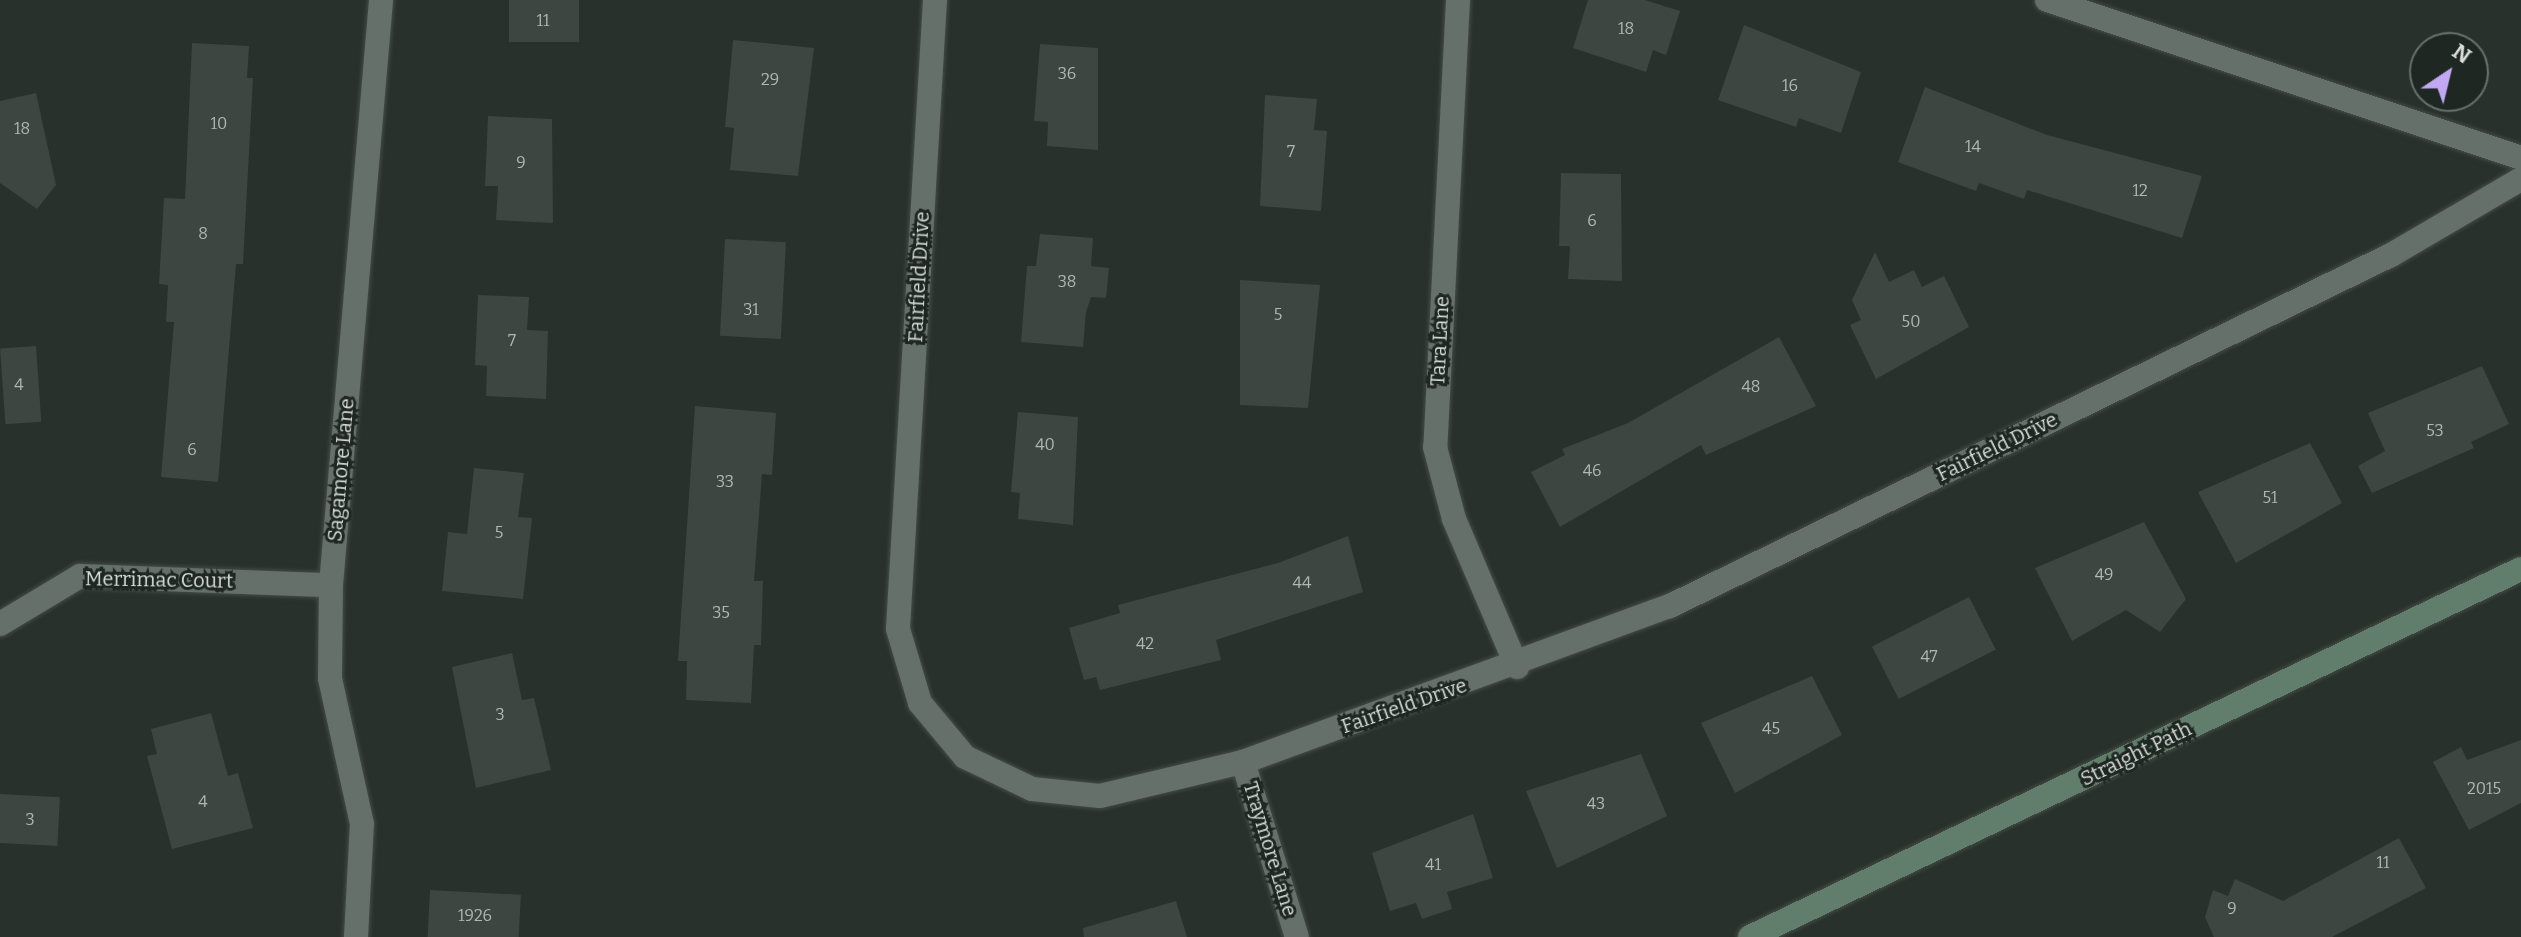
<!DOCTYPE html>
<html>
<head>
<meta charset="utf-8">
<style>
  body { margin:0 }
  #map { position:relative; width:2521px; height:937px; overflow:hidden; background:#28312b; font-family:Bitter,serif }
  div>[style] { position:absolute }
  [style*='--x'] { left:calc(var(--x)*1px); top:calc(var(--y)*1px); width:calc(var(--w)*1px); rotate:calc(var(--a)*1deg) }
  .building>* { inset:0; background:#3d4640; transform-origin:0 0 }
  .roads { filter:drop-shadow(0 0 2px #454c46) drop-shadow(0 0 2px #454c46) }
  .street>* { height:24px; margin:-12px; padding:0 12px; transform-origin:12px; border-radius:12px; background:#66706a }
  .secondary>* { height:24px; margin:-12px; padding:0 12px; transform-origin:12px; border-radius:12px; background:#617d6c }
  span { translate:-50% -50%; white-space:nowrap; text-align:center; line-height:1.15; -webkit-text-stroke:6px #1e2721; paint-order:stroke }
  .number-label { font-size:16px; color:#b1b7b3 }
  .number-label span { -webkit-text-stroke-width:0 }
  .street-label { font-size:20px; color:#d8ddd9 }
  .north { position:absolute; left:2409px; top:32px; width:80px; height:80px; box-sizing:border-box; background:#1e2721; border:2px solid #68706b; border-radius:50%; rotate:35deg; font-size:22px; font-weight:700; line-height:32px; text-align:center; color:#d8ddd9 }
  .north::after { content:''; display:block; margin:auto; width:28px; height:36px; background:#c2a8f3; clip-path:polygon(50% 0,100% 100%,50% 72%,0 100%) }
</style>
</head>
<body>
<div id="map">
  <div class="building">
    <div style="left:509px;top:0;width:70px;height:42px"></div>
    <div style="clip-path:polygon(1588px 0,1645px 0,1680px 11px,1666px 55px,1653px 50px,1646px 72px,1573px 48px)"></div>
    <div style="clip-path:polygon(1744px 25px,1861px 72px,1841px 133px,1799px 118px,1796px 127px,1718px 100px)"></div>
    <div style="clip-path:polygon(733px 40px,814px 48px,798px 176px,730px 170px,734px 128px,725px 127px)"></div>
    <div style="clip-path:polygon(192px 43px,249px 46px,247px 78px,253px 78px,243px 264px,236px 264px,218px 482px,161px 477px,174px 322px,166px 322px,168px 285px,159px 284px,164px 198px,185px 199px)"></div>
    <div style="clip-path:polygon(1040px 44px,1098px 48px,1098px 150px,1047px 146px,1048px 122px,1034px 121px)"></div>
    <div style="clip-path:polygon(1925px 87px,2047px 135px,2202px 176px,2182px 238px,2027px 190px,2024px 199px,1979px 183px,1976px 191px,1898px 162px)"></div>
    <div style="clip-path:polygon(36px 93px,56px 185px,37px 209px,0 183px,0 101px)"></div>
    <div style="clip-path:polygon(1265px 95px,1317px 99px,1314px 130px,1327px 131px,1321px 211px,1260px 206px)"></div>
    <div style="clip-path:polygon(488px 116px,552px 119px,553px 223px,496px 220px,498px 186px,485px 186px)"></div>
    <div style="clip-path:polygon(1561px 173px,1621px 174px,1622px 281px,1568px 279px,1570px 246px,1559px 246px)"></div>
    <div style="clip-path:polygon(1040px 234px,1093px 238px,1091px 266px,1109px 268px,1106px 298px,1091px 297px,1086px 312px,1083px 347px,1021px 342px,1027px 266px,1036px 266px)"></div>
    <div style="left:725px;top:239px;width:61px;height:97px;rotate:3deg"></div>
    <div style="clip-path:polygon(1875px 252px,1889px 282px,1914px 270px,1922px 287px,1944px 276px,1969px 327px,1876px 379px,1850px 325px,1861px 320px,1852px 300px)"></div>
    <div style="clip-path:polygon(1240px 280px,1320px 285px,1308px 408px,1240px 405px)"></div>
    <div style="clip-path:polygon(478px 295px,529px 297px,527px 330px,548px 331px,546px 399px,486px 396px,487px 366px,475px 365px)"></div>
    <div style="clip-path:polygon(1779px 337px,1816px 406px,1706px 455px,1701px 445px,1560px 527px,1531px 472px,1565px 455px,1562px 449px,1628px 423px)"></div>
    <div style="left:36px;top:346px;width:76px;height:36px;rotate:86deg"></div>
    <div style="clip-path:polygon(2482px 366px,2509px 424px,2471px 442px,2474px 448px,2372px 493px,2358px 466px,2385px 451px,2368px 413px)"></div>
    <div style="clip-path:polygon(695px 406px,776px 413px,772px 475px,762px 474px,754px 581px,763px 581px,761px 645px,754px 645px,751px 703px,686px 700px,687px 661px,678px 661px)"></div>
    <div style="clip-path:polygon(1018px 412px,1078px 417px,1073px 525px,1018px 519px,1020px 493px,1011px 492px)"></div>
    <div style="clip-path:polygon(2310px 443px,2342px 503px,2236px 563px,2198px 492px)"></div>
    <div style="clip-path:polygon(474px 468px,524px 473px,518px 517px,532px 518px,523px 599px,442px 591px,448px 532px,467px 534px)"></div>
    <div style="clip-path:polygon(2144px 522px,2186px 599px,2160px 632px,2126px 610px,2072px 641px,2035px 568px)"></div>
    <div style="clip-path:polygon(1348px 536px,1363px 592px,1216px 640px,1221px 660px,1100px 690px,1096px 677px,1084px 680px,1069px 628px,1120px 613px,1118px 605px,1278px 563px)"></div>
    <div style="left:1969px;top:597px;width:59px;height:109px;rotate:63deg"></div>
    <div style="clip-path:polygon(512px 653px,522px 700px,534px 698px,551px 770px,476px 788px,452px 667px)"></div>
    <div style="clip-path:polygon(1812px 676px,1842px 735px,1735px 793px,1701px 723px)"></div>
    <div style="clip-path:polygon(211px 713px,228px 776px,238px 773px,253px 828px,172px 849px,147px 756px,157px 754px,151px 729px)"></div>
    <div style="clip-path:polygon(2521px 740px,2521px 803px,2469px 830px,2433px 762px,2461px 747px,2467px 760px)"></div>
    <div style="clip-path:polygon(1641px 754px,1667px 816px,1557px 868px,1526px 791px)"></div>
    <div style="left:0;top:794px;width:60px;height:49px;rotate:3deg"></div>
    <div style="clip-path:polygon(1473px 814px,1493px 878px,1447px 892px,1452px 909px,1422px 919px,1416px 903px,1390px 911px,1372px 853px)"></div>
    <div style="clip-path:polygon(2399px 838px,2426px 888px,2332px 937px,2214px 937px,2205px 917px,2213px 890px,2228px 896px,2235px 879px,2283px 901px)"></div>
    <div style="left:430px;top:890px;width:91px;height:47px;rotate:3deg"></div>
    <div style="clip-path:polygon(1176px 901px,1187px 937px,1084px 937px,1083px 928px)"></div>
  </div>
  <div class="roads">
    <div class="street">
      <div style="--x:935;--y:0;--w:630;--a:93.37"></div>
      <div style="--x:898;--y:629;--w:77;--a:73.4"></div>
      <div style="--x:920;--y:703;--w:70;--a:50.2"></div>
      <div style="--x:965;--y:757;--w:74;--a:25.5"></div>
      <div style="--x:1032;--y:789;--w:68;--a:5.9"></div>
      <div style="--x:1100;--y:796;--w:147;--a:-13.4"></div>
      <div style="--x:1243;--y:762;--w:455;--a:-20.1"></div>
      <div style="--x:1670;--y:606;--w:802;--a:-25.96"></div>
      <div style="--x:2391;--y:255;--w:151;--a:-30.3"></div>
      <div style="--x:1458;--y:0;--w:448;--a:92.9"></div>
      <div style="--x:1435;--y:447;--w:74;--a:75.2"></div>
      <div style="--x:1454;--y:519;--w:161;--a:66.9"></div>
      <div style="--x:2047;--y:0;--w:500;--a:18.4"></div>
      <div style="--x:0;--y:624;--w:93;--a:-31"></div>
      <div style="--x:80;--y:576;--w:251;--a:2.1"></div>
      <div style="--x:1243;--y:762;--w:183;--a:72.9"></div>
      <div style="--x:356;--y:937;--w:113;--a:-87"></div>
      <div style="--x:362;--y:824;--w:149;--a:-102.4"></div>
      <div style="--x:330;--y:678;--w:93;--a:-89.4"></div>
      <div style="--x:331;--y:585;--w:587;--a:-85.11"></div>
    </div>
    <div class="secondary">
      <div style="--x:1750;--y:937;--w:854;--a:-25.52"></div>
    </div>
  </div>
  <div class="number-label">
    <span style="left:543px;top:21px">11</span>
    <span style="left:1626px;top:29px">18</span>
    <span style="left:1067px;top:74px">36</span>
    <span style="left:770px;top:80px">29</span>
    <span style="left:1790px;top:86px">16</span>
    <span style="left:219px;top:124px">10</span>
    <span style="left:22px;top:129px">18</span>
    <span style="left:1973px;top:147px">14</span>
    <span style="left:1291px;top:152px">7</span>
    <span style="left:521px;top:163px">9</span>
    <span style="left:2140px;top:191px">12</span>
    <span style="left:1592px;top:221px">6</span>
    <span style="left:203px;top:234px">8</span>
    <span style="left:1067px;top:282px">38</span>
    <span style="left:751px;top:310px">31</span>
    <span style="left:1278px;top:315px">5</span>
    <span style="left:1911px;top:322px">50</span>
    <span style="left:512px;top:341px">7</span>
    <span style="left:19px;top:385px">4</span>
    <span style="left:1751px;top:387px">48</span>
    <span style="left:2435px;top:431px">53</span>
    <span style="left:1045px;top:445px">40</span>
    <span style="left:192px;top:450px">6</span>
    <span style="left:1592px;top:471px">46</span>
    <span style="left:725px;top:482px">33</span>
    <span style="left:2270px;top:498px">51</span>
    <span style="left:499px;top:533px">5</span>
    <span style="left:2104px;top:575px">49</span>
    <span style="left:1302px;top:583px">44</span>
    <span style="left:721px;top:613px">35</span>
    <span style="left:1145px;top:644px">42</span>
    <span style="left:1929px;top:657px">47</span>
    <span style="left:500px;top:715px">3</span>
    <span style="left:1771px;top:729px">45</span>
    <span style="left:2484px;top:789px">2015</span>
    <span style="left:203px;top:802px">4</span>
    <span style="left:1596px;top:804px">43</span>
    <span style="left:30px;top:820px">3</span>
    <span style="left:2383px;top:863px">11</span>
    <span style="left:1433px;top:865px">41</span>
    <span style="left:2232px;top:909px">9</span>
    <span style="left:475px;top:916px">1926</span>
  </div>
  <div class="street-label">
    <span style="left:919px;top:277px;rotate:-87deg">Fairfield Drive</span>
    <span style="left:1440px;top:341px;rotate:-87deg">Tara Lane</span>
    <span style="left:1997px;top:447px;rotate:-26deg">Fairfield Drive</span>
    <span style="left:341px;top:470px;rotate:-85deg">Sagamore Lane</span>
    <span style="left:159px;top:580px;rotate:1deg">Merrimac Court</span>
    <span style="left:1404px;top:706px;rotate:-19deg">Fairfield Drive</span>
    <span style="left:2136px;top:754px;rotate:-26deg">Straight Path</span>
    <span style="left:1270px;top:849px;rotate:73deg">Traymore Lane</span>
  </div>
  <div class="north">N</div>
</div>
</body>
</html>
